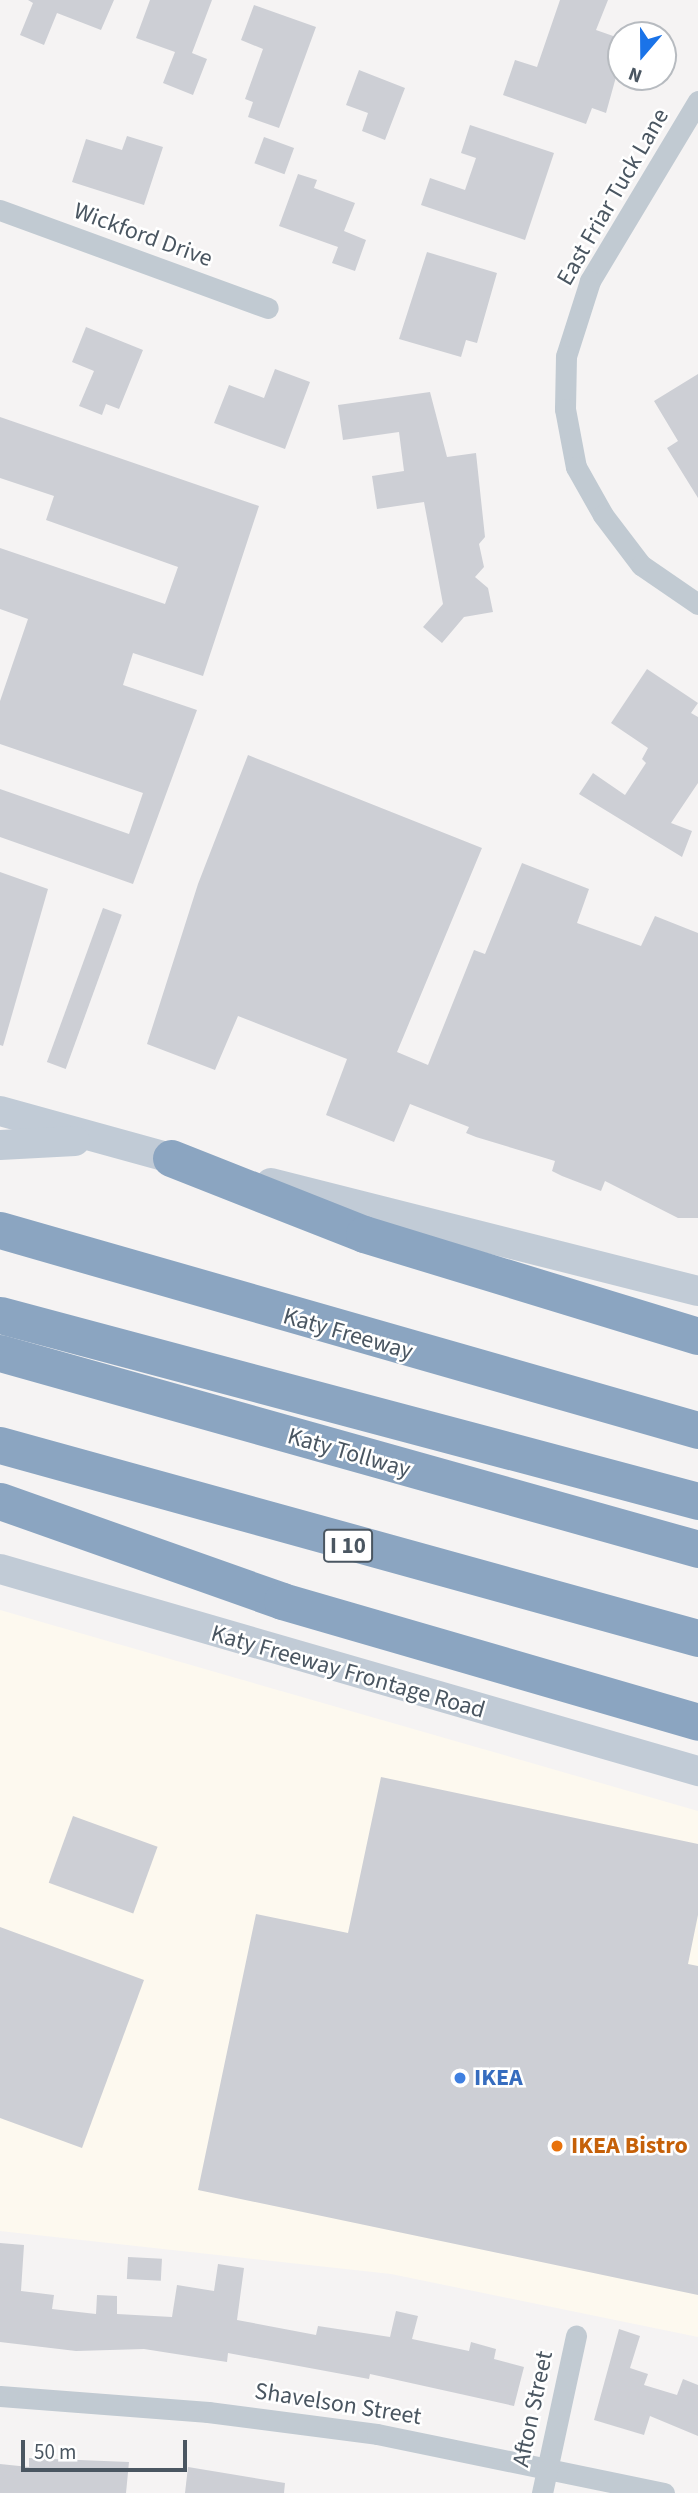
<!DOCTYPE html>
<html>
<head>
<meta charset="utf-8">
<style>
  body { margin:0 }
  #map { position:relative; width:698px; height:2493px; overflow:hidden; background:#f5f3f3; font-family:"Source Sans 3",sans-serif }
  div>[style] { position:absolute }
  [style*='--x'] { left:calc(var(--x)*1px); top:calc(var(--y)*1px); width:calc(var(--w)*1px); rotate:calc(var(--a)*1deg) }
  .commercial>* { inset:0; background:#fdf9ef }
  .building>* { inset:0; background:#cdcfd5; transform-origin:0 0 }
  .street>* { height:21px; margin:-10.5px; padding:0 10.5px; transform-origin:10.5px; border-radius:10.5px; background:#c1cad2 }
  .secondary>* { height:30px; margin:-15px; padding:0 15px; transform-origin:15px; border-radius:15px; background:#c1cbd6 }
  .highway>* { height:37px; margin:-18.5px; padding:0 18.5px; transform-origin:18.5px; border-radius:18.5px; background:#8ba5c1 }
  .dots>* { width:19px; height:19px; translate:-50% -50%; box-sizing:border-box; border:4px solid #fff; border-radius:50% }
  span { translate:-50% -50%; white-space:nowrap; text-align:center; line-height:1.15; -webkit-text-stroke:5px #fff; paint-order:stroke }
  .shield-label span { padding:2px 5px; background:#fff; border:2px solid; border-radius:5px; -webkit-text-stroke-width:0 }
  .shield-label { font-size:23px; color:#4a5661; font-weight:700 }
  .street-label { font-size:24px; color:#4a5661 }
  .shop-label { font-size:24px; color:#366cbe; font-weight:700 }
  .left { translate:0 -50%; text-align:left }
  .food-label { font-size:24px; color:#c56008; font-weight:700 }
  .north { position:absolute; left:607px; top:21px; width:70px; height:70px; box-sizing:border-box; background:#fff; border:2px solid #b7bbc0; border-radius:50%; rotate:200deg; font-size:19px; font-weight:700; line-height:28px; text-align:center; color:#4a5661 }
  .north::after { content:''; display:block; margin:auto; width:24px; height:32px; background:#1a73e8; clip-path:polygon(50% 0,100% 100%,50% 72%,0 100%) }
  .scale { position:absolute; left:21px; top:2440px; width:166px; height:32px; box-sizing:border-box; border:4px solid #4a5661; border-top:0; padding-left:9px; font-size:21px; line-height:24px; white-space:nowrap; color:#4a5661; -webkit-text-stroke:5px #fff; paint-order:stroke }
</style>
</head>
<body>
<div id="map">
  <div class="commercial">
    <div style="clip-path:polygon(0 1610px,698px 1811px,698px 2337px,391px 2274px,0 2231px)"></div>
  </div>
  <div class="building">
    <div style="clip-path:polygon(28px 0,114px 0,101px 30px,57px 13px,44px 45px,20px 35px,33px 3px)"></div>
    <div style="clip-path:polygon(150px 0,212px 0,192px 53px,207px 59px,193px 95px,163px 83px,175px 52px,136px 38px)"></div>
    <div style="clip-path:polygon(560px 0,608px 0,596px 30px,616px 37px,610px 55px,621px 59px,606px 113px,592px 108px,586px 124px,503px 95px,515px 60px,537px 67px)"></div>
    <div style="clip-path:polygon(254px 5px,316px 27px,279px 128px,248px 117px,253px 102px,245px 99px,263px 49px,241px 40px)"></div>
    <div style="clip-path:polygon(359px 70px,405px 88px,385px 140px,362px 131px,368px 113px,346px 105px)"></div>
    <div style="clip-path:polygon(470px 125px,554px 153px,525px 240px,421px 205px,430px 178px,465px 190px,476px 158px,461px 153px)"></div>
    <div style="clip-path:polygon(127px 136px,163px 147px,144px 205px,72px 182px,86px 139px,122px 150px)"></div>
    <div style="left:264px;top:137px;width:32px;height:28px;rotate:20deg"></div>
    <div style="clip-path:polygon(298px 174px,317px 180px,314px 188px,355px 203px,344px 231px,366px 240px,355px 271px,332px 263px,338px 247px,279px 226px)"></div>
    <div style="clip-path:polygon(427px 252px,497px 273px,477px 343px,466px 340px,461px 357px,399px 339px)"></div>
    <div style="clip-path:polygon(86px 327px,143px 350px,119px 409px,106px 404px,102px 415px,79px 406px,94px 371px,72px 362px)"></div>
    <div style="clip-path:polygon(275px 369px,310px 382px,285px 449px,214px 423px,229px 385px,264px 398px)"></div>
    <div style="clip-path:polygon(698px 374px,698px 498px,667px 448px,678px 441px,654px 401px)"></div>
    <div style="clip-path:polygon(430px 392px,447px 457px,476px 453px,485px 537px,479px 544px,484px 567px,475px 577px,488px 588px,493px 612px,464px 617px,442px 643px,423px 627px,443px 604px,424px 502px,377px 509px,372px 476px,404px 471px,399px 432px,343px 440px,338px 405px)"></div>
    <div style="clip-path:polygon(0 417px,259px 506px,203px 676px,133px 653px,123px 685px,197px 710px,133px 884px,0 837px,0 789px,129px 834px,143px 793px,0 744px,0 701px,28px 619px,0 609px,0 548px,165px 604px,178px 567px,46px 520px,54px 496px,0 478px)"></div>
    <div style="clip-path:polygon(647px 669px,698px 703px,691px 713px,698px 717px,698px 783px,671px 823px,692px 831px,682px 857px,579px 794px,593px 773px,625px 795px,646px 763px,642px 759px,648px 748px,611px 723px)"></div>
    <div style="clip-path:polygon(248px 755px,482px 848px,397px 1052px,428px 1065px,474px 950px,485px 954px,522px 863px,589px 889px,577px 923px,641px 946px,655px 916px,698px 933px,698px 1218px,678px 1218px,605px 1181px,601px 1191px,562px 1176px,552px 1171px,555px 1161px,476px 1137px,466px 1133px,469px 1127px,410px 1104px,394px 1142px,326px 1115px,347px 1059px,238px 1016px,215px 1070px,147px 1044px,198px 884px)"></div>
    <div style="clip-path:polygon(0 872px,48px 889px,3px 1046px,0 1045px)"></div>
    <div style="left:103px;top:908px;width:20px;height:164px;rotate:20deg"></div>
    <div style="clip-path:polygon(381px 1777px,698px 1844px,698px 1915px,688px 1964px,698px 1966px,698px 2295px,198px 2190px,256px 1914px,348px 1933px)"></div>
    <div style="left:73px;top:1816px;width:90px;height:71px;rotate:20deg"></div>
    <div style="clip-path:polygon(0 1927px,144px 1980px,82px 2148px,0 2118px)"></div>
    <div style="clip-path:polygon(0 2243px,24px 2245px,21px 2291px,54px 2295px,52px 2309px,96px 2314px,97px 2295px,117px 2296px,117px 2314px,172px 2317px,177px 2285px,214px 2291px,218px 2264px,244px 2268px,237px 2320px,316px 2335px,318px 2326px,390px 2337px,396px 2311px,418px 2316px,412px 2339px,469px 2351px,471px 2342px,496px 2349px,494px 2359px,524px 2367px,514px 2406px,370px 2374px,369px 2379px,228px 2353px,227px 2362px,144px 2349px,76px 2351px,0 2342px)"></div>
    <div style="left:128px;top:2257px;width:34px;height:22px;rotate:3deg"></div>
    <div style="clip-path:polygon(619px 2329px,640px 2336px,630px 2368px,648px 2374px,644px 2385px,677px 2395px,683px 2379px,698px 2385px,698px 2436px,650px 2416px,644px 2435px,594px 2420px)"></div>
    <div style="clip-path:polygon(29px 2458px,129px 2462px,126px 2493px,0 2493px,0 2464px,29px 2467px)"></div>
    <div style="clip-path:polygon(188px 2467px,285px 2483px,284px 2493px,185px 2493px)"></div>
  </div>
  <div class="street">
    <div style="--x:698;--y:101;--w:210;--a:121"></div>
    <div style="--x:590;--y:281;--w:79;--a:107.7"></div>
    <div style="--x:566;--y:356;--w:53;--a:91.1"></div>
    <div style="--x:565;--y:409;--w:59;--a:79.3"></div>
    <div style="--x:576;--y:467;--w:55;--a:60.6"></div>
    <div style="--x:603;--y:515;--w:63;--a:52.8"></div>
    <div style="--x:641;--y:565;--w:69;--a:34.4"></div>
    <div style="--x:0;--y:210;--w:285;--a:20.1"></div>
    <div style="--x:0;--y:2396;--w:209;--a:4.4"></div>
    <div style="--x:208;--y:2412;--w:170;--a:7.4"></div>
    <div style="--x:377;--y:2434;--w:293;--a:11.6"></div>
    <div style="--x:542;--y:2493;--w:161;--a:-77.8"></div>
  </div>
  <div class="secondary">
    <div style="--x:0;--y:1111;--w:199;--a:15.4"></div>
    <div style="--x:0;--y:1145;--w:75;--a:-3.1"></div>
    <div style="--x:271;--y:1183;--w:440;--a:14.2"></div>
    <div style="--x:0;--y:1569;--w:727;--a:16.14"></div>
  </div>
  <div class="highway">
    <div style="--x:171;--y:1158;--w:207;--a:21.5"></div>
    <div style="--x:364;--y:1234;--w:349;--a:17"></div>
    <div style="--x:0;--y:1230;--w:726;--a:15.99"></div>
    <div style="--x:0;--y:1315;--w:722;--a:14.92"></div>
    <div style="--x:0;--y:1353;--w:725;--a:15.68"></div>
    <div style="--x:0;--y:1445;--w:724;--a:15.46"></div>
    <div style="--x:0;--y:1501;--w:299;--a:19.5"></div>
    <div style="--x:282;--y:1601;--w:433;--a:16.2"></div>
  </div>
  <div class="dots">
    <div style="left:460px;top:2078px;background:#3f7fe0"></div>
    <div style="left:557px;top:2146px;background:#e8710a"></div>
  </div>
  <div class="shield-label">
    <span style="left:348px;top:1546px">I 10</span>
  </div>
  <div class="street-label">
    <span style="left:613px;top:197px;rotate:-60deg">East Friar Tuck Lane</span>
    <span style="left:143px;top:235px;rotate:20deg">Wickford Drive</span>
    <span style="left:348px;top:1334px;rotate:16deg">Katy Freeway</span>
    <span style="left:349px;top:1453px;rotate:16deg">Katy Tollway</span>
    <span style="left:348px;top:1672px;rotate:16deg">Katy Freeway Frontage Road</span>
    <span style="left:338px;top:2404px;rotate:9deg">Shavelson Street</span>
    <span style="left:533px;top:2409px;rotate:-78deg">Afton Street</span>
  </div>
  <div class="shop-label">
    <span class="left" style="left:474px;top:2078px">IKEA</span>
  </div>
  <div class="food-label">
    <span class="left" style="left:571px;top:2146px">IKEA Bistro</span>
  </div>
  <div class="north">N</div>
  <div class="scale">50 m</div>
</div>
</body>
</html>
